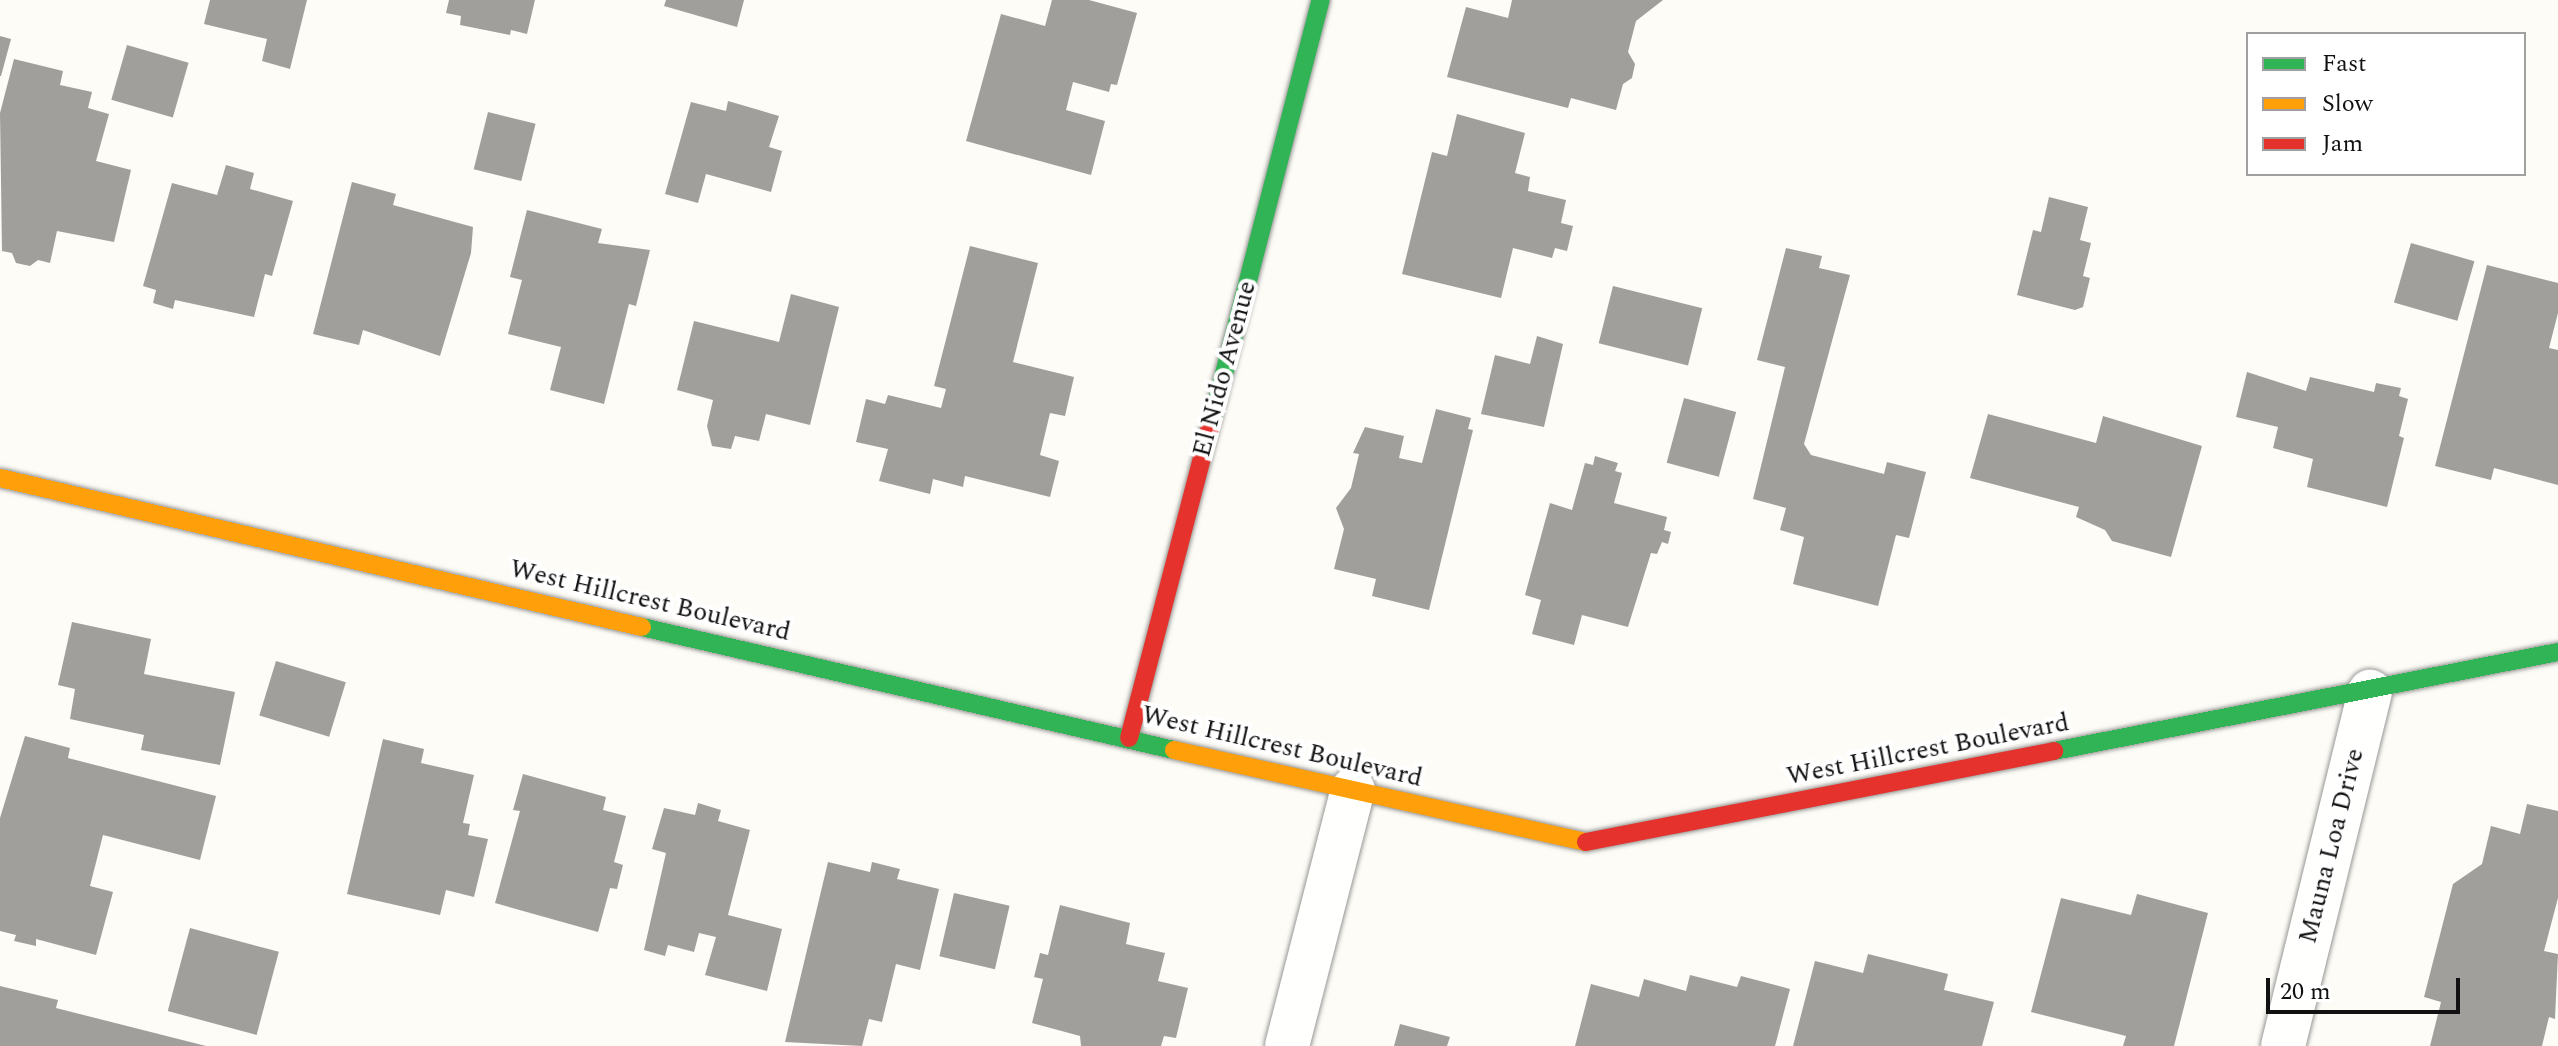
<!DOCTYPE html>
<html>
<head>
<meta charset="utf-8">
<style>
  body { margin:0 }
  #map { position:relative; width:2558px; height:1046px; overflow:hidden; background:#fdfcf7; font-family:Spectral,serif }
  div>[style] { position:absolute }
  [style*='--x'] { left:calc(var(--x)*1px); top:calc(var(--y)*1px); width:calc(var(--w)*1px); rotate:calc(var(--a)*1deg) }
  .building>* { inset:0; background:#a19f9c; transform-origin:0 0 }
  .roads { filter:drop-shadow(0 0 2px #979795) drop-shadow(0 0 2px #979795) }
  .street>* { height:44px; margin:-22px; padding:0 22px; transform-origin:22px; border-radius:22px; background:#fffffe }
  .fast>* { height:18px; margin:-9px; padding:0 9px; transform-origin:9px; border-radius:9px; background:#30b455 }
  .slow>* { height:18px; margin:-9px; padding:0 9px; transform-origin:9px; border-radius:9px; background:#ff9f0a }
  .jam>* { height:18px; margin:-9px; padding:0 9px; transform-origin:9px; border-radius:9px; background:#e5322d }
  span { translate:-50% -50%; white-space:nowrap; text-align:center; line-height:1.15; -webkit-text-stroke:8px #fff; paint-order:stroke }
  .street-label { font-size:26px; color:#111 }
  .legend { position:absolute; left:2246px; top:32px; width:280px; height:144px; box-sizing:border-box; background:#fff; border:2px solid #a0a0a0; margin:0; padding:10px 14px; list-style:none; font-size:24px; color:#111 }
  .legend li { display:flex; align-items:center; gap:16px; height:40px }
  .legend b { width:40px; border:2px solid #a0a0a0 }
  .scale { position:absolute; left:2266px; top:978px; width:194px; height:36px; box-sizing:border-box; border:4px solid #111; border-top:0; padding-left:10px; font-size:24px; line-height:28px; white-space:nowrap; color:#111; -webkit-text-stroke:6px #fff; paint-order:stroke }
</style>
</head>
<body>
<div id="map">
  <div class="building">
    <div style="clip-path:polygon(210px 0,307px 0,290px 69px,262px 61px,267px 39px,204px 24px)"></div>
    <div style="clip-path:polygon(449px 0,535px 0,527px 34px,511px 30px,510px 35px,460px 25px,461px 16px,446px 13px)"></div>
    <div style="clip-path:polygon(666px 0,744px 0,737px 27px,664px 6px)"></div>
    <div style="clip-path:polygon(1052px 0,1089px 0,1137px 13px,1117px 85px,1111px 84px,1109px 92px,1073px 82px,1066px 110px,1105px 121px,1091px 175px,966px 141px,1001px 14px,1045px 26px)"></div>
    <div style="clip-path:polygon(1512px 0,1663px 0,1636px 21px,1628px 52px,1635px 64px,1632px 78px,1623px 84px,1616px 110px,1571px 98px,1568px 108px,1447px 77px,1466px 7px,1508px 18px)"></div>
    <div style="clip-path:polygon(0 36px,11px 39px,1px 76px,0 76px)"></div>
    <div style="left:127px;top:45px;width:64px;height:57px;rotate:16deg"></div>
    <div style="clip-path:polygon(14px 59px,63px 71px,60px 85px,92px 92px,88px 108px,109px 114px,96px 161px,131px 170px,114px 242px,57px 231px,50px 263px,38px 260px,30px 266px,16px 263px,12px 253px,2px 251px,0 113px)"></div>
    <div style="clip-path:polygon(728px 101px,779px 116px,769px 147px,782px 151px,771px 192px,706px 174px,698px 203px,665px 194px,691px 102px,726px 111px)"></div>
    <div style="left:488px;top:112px;width:49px;height:59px;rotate:14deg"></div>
    <div style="clip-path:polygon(1457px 114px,1525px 133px,1515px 173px,1530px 177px,1528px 191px,1566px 200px,1561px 223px,1573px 226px,1567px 251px,1555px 248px,1552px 258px,1513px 248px,1501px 298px,1402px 274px,1432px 152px,1447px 156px)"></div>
    <div style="clip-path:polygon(226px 165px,254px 173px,250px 189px,293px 201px,272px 276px,265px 274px,254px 317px,175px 300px,173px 309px,153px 303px,156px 290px,143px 286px,172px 183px,217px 195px)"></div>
    <div style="clip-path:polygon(352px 182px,396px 194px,393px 205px,473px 227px,471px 253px,440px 356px,363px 330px,359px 345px,313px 334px)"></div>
    <div style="clip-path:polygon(2049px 197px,2088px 207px,2080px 240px,2091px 243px,2083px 276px,2090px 278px,2083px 307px,2075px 310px,2017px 295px,2033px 230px,2041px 232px)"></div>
    <div style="clip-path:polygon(527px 210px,602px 229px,598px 243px,650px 250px,636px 306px,629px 304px,604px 404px,550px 390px,561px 347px,508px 334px,522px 280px,510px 277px)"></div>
    <div style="left:2411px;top:243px;width:66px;height:62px;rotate:16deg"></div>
    <div style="clip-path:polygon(970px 246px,1038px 263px,1013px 362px,1074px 377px,1065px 416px,1050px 413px,1040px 455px,1059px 461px,1050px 497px,965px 476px,963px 487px,933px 479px,930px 494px,879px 481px,888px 449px,856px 442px,866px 399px,885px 404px,888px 395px,941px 408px,946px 389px,934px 386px)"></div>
    <div style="clip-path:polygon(1786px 248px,1822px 256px,1819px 268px,1850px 275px,1804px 444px,1811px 455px,1884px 474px,1887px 462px,1926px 472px,1909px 538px,1896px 535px,1878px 606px,1793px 584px,1804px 537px,1780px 530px,1786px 508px,1753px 499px,1785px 367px,1757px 360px)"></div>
    <div style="clip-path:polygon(2487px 265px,2558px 283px,2558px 313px,2549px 348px,2558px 350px,2558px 485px,2494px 468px,2491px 480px,2435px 466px)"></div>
    <div style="left:1613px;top:286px;width:92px;height:59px;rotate:14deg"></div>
    <div style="clip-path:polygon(791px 294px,839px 307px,810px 425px,766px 414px,759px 441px,735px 436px,731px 449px,712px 446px,707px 426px,713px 400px,677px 390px,694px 321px,779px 342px)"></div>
    <div style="clip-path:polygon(1537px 336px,1563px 344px,1544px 427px,1481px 414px,1495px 355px,1530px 364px)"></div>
    <div style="clip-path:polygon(2247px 372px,2306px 391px,2310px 377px,2374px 392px,2376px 383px,2401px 388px,2399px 396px,2408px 399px,2399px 436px,2404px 438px,2387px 507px,2307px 487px,2313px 459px,2273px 448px,2278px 427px,2236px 417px)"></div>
    <div style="left:1684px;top:398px;width:54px;height:67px;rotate:15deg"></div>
    <div style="clip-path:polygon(1436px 409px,1471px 418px,1468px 429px,1473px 430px,1429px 610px,1372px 596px,1376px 579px,1334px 569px,1344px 529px,1336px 508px,1351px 488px,1359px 454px,1353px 453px,1365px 427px,1404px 436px,1399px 458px,1422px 463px)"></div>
    <div style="clip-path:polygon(1988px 414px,2096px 443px,2103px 416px,2202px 446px,2171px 557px,2112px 541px,2105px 530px,2076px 517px,2079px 507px,1970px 478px)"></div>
    <div style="clip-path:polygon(1595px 456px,1618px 463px,1615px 471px,1622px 473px,1614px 503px,1667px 517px,1664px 530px,1671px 532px,1668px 544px,1662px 542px,1657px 554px,1651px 553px,1628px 627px,1582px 615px,1574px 645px,1532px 634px,1541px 600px,1525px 595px,1550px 503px,1572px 510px,1585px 463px,1593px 465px)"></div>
    <div style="clip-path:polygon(72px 622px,151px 639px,144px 674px,235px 692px,220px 765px,141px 750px,144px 735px,70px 719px,75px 689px,58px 685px)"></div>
    <div style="left:276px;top:661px;width:73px;height:57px;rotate:17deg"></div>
    <div style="clip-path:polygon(25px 736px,70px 748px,68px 758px,216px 796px,200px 860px,103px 835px,90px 886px,113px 892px,96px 955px,36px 939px,36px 946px,14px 941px,16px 935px,0 931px,0 818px)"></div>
    <div style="clip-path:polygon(383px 739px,424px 749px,421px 763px,474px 775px,463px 823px,470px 824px,468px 835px,488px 839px,474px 897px,446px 890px,440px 915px,347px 894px)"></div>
    <div style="clip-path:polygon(523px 774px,606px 797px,603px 810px,626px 816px,614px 862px,623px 865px,617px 889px,610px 888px,598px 932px,495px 903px,520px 811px,513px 810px)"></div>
    <div style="clip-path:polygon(698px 803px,721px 810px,718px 821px,750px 830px,728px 915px,782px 929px,767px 991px,705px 975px,716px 937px,699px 933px,694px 952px,668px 945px,665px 956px,644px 950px,666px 853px,652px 849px,664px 808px,695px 815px)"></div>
    <div style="clip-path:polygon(2527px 804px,2558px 811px,2558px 898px,2544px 951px,2558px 954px,2555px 1019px,2549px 1017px,2542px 1046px,2430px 1046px,2441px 1002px,2424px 997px,2453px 884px,2482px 864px,2491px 826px,2520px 834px)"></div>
    <div style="clip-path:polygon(828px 862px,870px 872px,872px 862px,900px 869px,897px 879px,939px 889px,920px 970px,896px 964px,882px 1022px,869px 1019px,862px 1046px,785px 1042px)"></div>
    <div style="left:954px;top:893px;width:57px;height:65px;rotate:13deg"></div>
    <div style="clip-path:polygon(2137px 894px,2208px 913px,2174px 1046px,2123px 1046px,2126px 1036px,2031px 1012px,2061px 898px,2131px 915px)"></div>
    <div style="clip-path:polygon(1060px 905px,1130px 923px,1126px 944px,1165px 953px,1158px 981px,1188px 988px,1176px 1038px,1164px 1036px,1161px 1046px,1081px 1046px,1080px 1036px,1032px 1023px,1043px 979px,1034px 977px,1040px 953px,1048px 955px)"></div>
    <div style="left:190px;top:928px;width:92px;height:86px;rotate:15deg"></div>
    <div style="clip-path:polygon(1868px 954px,1948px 974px,1944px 990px,1994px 1002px,1982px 1046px,1793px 1046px,1815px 961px,1863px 973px)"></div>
    <div style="clip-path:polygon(1690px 975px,1737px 987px,1741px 976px,1790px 989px,1775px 1046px,1575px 1046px,1591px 984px,1639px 997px,1644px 979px,1686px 991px)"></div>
    <div style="clip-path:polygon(0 986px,58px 1000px,56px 1008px,206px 1046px,0 1046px)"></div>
    <div style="clip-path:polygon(1400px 1024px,1450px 1037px,1447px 1046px,1394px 1046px)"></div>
  </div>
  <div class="roads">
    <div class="street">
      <div style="--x:1287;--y:1046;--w:265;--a:-75.6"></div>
      <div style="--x:2283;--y:1046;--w:365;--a:-76.2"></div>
    </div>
    <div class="fast">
      <div style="--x:1212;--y:420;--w:434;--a:-75.5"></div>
      <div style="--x:642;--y:627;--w:546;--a:13.02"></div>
      <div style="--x:2054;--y:751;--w:514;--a:-11.11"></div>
    </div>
    <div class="slow">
      <div style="--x:0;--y:478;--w:659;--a:13.07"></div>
      <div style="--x:1174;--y:750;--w:422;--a:12.6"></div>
    </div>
    <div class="jam">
      <div style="--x:1129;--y:738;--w:329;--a:-75.4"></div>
      <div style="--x:1586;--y:842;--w:477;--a:-11"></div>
    </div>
  </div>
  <div class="street-label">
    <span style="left:1225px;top:369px;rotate:-75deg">El Nido Avenue</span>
    <span style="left:650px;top:601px;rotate:13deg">West Hillcrest Boulevard</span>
    <span style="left:1282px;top:747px;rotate:13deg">West Hillcrest Boulevard</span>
    <span style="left:1928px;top:750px;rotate:-11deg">West Hillcrest Boulevard</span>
    <span style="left:2332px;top:846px;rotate:-76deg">Mauna Loa Drive</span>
  </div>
  <ul class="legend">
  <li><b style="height:10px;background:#30b455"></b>Fast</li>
  <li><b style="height:10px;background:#ff9f0a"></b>Slow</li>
  <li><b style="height:10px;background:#e5322d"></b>Jam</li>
  </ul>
  <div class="scale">20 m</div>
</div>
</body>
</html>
